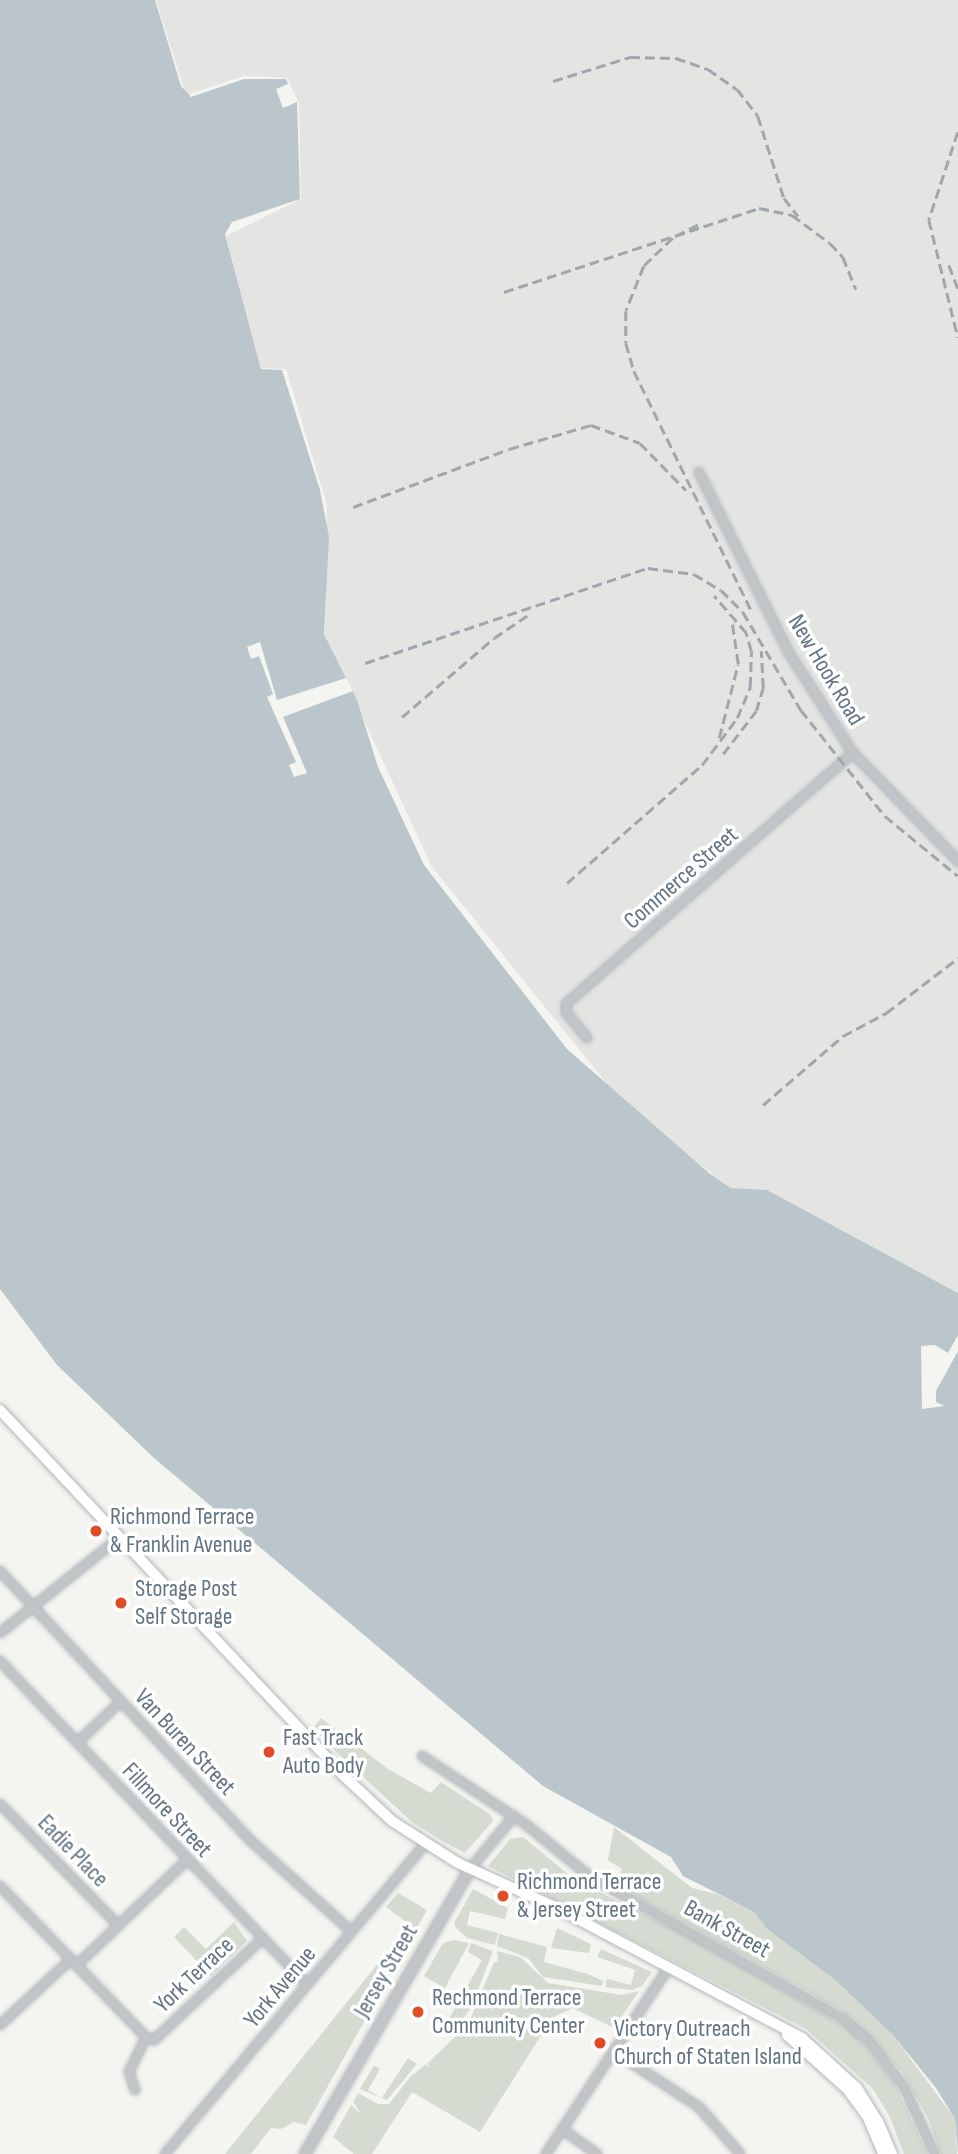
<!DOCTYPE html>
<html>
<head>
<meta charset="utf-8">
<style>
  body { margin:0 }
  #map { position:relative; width:958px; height:2154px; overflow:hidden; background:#f4f4f0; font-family:"Sofia Sans Condensed",sans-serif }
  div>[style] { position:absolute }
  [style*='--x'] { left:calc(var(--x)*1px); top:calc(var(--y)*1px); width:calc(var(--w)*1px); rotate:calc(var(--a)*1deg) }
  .built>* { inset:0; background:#e4e5e3 }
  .green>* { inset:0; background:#d5dbd1 }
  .water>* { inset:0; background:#bac6cb }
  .pier>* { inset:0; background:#f4f4f0 }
  .roads { filter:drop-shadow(0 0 2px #b1b7bb) drop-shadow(0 0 2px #b1b7bb) }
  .minor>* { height:8px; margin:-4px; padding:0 4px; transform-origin:4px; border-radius:4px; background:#c1c5c8 }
  .tertiary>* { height:10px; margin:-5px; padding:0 5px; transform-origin:5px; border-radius:5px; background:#c1c5c8 }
  .secondary>* { height:10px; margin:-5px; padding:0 5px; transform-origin:5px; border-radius:5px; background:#fff }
  .rail>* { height:2.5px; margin-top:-1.25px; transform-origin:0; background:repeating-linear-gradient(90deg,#a0a6ab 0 10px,transparent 0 15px) }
  .dots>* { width:19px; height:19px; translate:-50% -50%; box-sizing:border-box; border:4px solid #fff; border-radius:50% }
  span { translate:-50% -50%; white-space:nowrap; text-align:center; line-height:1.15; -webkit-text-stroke:7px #fff; paint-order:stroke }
  .street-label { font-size:24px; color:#637481 }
  .poi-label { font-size:24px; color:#637481 }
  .left { translate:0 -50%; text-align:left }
</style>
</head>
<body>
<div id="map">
  <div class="built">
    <div style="clip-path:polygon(156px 0,958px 0,958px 1293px,767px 1190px,731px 1188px,629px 1111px,432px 867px,325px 636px,327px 505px,286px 369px,261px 368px,226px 236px,301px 199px,299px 104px,287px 78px,244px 76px,186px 95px)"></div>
  </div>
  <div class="green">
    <div style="clip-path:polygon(321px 1718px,388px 1769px,431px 1793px,441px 1782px,491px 1815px,493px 1821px,465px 1853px,444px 1842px,412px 1822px,336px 1752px,313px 1728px)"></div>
    <div style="clip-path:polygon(614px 1827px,692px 1888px,717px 1894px,754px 1912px,767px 1929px,835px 1980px,893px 2035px,955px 2119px,957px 2154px,941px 2154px,927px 2116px,902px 2072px,842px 2011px,615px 1884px,622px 1869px,608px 1860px)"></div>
    <div style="clip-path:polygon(523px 1837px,575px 1880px,700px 1942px,853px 2032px,894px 2083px,928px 2154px,904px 2154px,889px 2115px,872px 2088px,806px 2029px,488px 1866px,510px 1839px)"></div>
    <div style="clip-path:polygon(473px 1889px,508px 1908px,505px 1919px,470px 1911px,467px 1925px,498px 1933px,495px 1945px,467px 1938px,456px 1928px,454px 1923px)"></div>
    <div style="clip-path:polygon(398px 1893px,427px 1910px,306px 2125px,294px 2122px,281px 2129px,271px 2128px,251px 2154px,225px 2154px,392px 1946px,406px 1922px,386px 1907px)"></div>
    <div style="clip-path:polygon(234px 1922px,247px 1941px,211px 1976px,174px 1937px,184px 1927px,206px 1949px)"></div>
    <div style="clip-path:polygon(557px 1928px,591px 1944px,589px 1953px,551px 1948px)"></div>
    <div style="clip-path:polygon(499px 1934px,547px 1947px,544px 1962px,588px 1974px,603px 1981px,602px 1986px,543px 1977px,528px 1958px,497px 1946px)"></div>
    <div style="clip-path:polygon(454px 1940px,469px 1943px,445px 1988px,424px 1976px,443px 1943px)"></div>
    <div style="clip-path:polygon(471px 1943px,493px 1951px,471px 2008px,450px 2037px,441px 2033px,482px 1960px,468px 1952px)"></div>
    <div style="clip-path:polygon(601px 1949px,652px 1972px,642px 1986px,632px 1990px,605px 1987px,607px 1979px,631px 1985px,635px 1970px,597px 1957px)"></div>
    <div style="clip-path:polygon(497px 1951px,520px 1957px,548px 1983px,622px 1995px,639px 1991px,614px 2028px,573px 2008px,538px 2024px,545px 2029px,480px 2132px,412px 2092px,372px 2154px,354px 2154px,333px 2137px,351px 2105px,362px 2115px,353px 2102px,358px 2093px,378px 2104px,389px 2104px,411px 2076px,426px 2064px,429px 2068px,428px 2063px,462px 2030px,465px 2032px,494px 1962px,498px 1961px)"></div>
    <div style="clip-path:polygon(408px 2058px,417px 2064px,387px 2100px,360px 2089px,374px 2065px,380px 2069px,368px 2090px,382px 2098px)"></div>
  </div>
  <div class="water">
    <div style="clip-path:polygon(0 0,155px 0,181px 86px,191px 97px,244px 79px,286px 79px,288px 84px,276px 89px,283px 108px,297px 102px,300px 199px,232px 222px,225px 234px,261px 369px,282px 370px,320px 490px,329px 537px,324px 634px,357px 700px,378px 767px,424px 865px,567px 1049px,709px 1173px,731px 1188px,767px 1190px,958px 1293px,958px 2154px,955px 2119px,936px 2088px,893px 2035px,835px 1980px,767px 1929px,754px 1912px,683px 1876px,671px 1857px,543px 1786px,154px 1458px,57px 1365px,0 1289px)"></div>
  </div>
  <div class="pier">
    <div style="clip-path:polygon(260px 642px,277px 700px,346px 678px,353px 691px,283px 717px,307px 773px,294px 777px,289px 765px,296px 762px,267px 697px,273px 694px,259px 656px,251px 659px,247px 647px)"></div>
    <div style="clip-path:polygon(958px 1335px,958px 1351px,936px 1391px,936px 1402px,944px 1406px,922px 1409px,921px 1346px,935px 1345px,948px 1353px)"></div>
  </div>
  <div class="roads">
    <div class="minor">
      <div style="--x:699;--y:472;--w:202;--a:63.6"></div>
      <div style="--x:789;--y:653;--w:119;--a:57.4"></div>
      <div style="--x:853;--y:753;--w:151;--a:45.8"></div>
      <div style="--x:587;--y:1038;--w:33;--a:-129"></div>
      <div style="--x:566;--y:1012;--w:8;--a:-90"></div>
      <div style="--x:566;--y:1004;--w:381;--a:-41.2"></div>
      <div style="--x:0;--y:1571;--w:370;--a:47.1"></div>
      <div style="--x:252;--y:1842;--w:133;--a:42"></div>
      <div style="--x:0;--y:1633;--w:152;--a:-38.6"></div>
      <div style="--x:0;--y:1661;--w:446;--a:46.5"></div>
      <div style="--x:77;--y:1743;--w:59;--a:-43.6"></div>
      <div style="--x:422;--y:1756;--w:127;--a:33.4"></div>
      <div style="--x:528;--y:1826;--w:79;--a:39.3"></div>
      <div style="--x:589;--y:1876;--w:291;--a:29.4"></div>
      <div style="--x:843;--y:2019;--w:35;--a:41"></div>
      <div style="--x:869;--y:2042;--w:57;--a:52.1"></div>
      <div style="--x:904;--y:2087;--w:74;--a:65.2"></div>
      <div style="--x:0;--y:1804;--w:169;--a:45.7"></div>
      <div style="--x:470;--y:1869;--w:69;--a:-50.3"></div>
      <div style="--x:0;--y:1886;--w:210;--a:46"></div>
      <div style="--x:146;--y:2037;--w:9;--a:21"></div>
      <div style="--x:154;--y:2040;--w:148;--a:-43.1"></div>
      <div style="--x:77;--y:1965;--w:152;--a:-43.7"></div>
      <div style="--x:0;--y:2025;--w:97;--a:-42.9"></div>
      <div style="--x:613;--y:2051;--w:103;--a:33.1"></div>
      <div style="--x:699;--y:2107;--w:62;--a:48.9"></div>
      <div style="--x:135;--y:2090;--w:19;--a:-108"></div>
      <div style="--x:129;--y:2072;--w:39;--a:-64"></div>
      <div style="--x:562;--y:2129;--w:43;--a:35.5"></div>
      <div style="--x:165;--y:2154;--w:405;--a:-50"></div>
      <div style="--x:546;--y:2154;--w:222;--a:-56.7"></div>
    </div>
    <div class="tertiary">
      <div style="--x:305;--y:2154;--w:329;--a:-59.9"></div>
    </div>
    <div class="secondary">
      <div style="--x:0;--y:1410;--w:504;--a:46.77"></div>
      <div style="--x:345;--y:1777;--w:64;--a:43.1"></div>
      <div style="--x:392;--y:1821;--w:78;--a:32.5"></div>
      <div style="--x:458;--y:1863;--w:104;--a:24.4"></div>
      <div style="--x:553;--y:1906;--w:282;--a:27.9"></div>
      <div style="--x:802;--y:2038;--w:74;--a:42.3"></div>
      <div style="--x:857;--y:2088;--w:39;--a:58"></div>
      <div style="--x:878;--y:2121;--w:36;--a:67"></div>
      <div style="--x:787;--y:2035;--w:82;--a:42"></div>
      <div style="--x:848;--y:2090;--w:34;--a:54"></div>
      <div style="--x:868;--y:2118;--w:39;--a:67"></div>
    </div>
  </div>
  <div class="rail">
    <div style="--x:553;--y:81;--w:81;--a:-17.3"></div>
    <div style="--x:630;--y:57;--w:46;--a:1.2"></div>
    <div style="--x:676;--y:58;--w:34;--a:19"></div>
    <div style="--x:708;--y:69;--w:35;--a:35"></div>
    <div style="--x:737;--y:89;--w:34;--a:52"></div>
    <div style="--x:758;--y:116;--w:86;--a:72.4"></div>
    <div style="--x:784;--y:198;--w:23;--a:52"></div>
    <div style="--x:958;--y:132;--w:93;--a:108.2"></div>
    <div style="--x:929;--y:220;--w:121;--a:76.1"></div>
    <div style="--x:698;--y:225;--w:28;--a:153"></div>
    <div style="--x:673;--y:238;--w:40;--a:136"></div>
    <div style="--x:644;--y:266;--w:48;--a:111.8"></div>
    <div style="--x:626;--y:311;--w:32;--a:90"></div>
    <div style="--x:626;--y:343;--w:29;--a:74"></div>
    <div style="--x:634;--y:371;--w:268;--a:63.9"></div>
    <div style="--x:949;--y:265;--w:26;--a:69"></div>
    <div style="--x:504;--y:292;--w:268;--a:-18.2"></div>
    <div style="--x:759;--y:208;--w:34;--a:12"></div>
    <div style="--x:792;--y:215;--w:47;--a:36.4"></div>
    <div style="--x:830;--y:243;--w:19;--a:47"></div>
    <div style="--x:843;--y:257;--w:35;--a:68"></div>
    <div style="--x:353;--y:507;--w:166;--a:-20.4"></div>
    <div style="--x:509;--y:449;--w:85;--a:-16.3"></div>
    <div style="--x:591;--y:425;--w:52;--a:20.2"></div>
    <div style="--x:640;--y:443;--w:66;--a:45.6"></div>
    <div style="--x:365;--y:663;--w:299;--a:-18.6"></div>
    <div style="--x:648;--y:568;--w:46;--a:7.4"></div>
    <div style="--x:694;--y:574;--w:31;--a:31"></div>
    <div style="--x:721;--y:590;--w:31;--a:45"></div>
    <div style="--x:743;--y:612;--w:114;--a:59.4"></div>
    <div style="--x:801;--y:710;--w:135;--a:51.6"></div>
    <div style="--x:885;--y:816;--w:94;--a:39.4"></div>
    <div style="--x:402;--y:717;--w:121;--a:-40.7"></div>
    <div style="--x:494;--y:638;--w:40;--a:-34"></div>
    <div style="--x:719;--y:738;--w:76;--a:-75.6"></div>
    <div style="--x:738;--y:664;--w:41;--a:-98.3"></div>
    <div style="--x:723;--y:754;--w:54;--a:-52.5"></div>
    <div style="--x:756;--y:711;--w:24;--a:-73"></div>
    <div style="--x:763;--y:688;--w:37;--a:-93"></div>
    <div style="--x:567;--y:883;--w:179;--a:-41.2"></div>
    <div style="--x:702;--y:765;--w:59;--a:-53.3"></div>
    <div style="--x:737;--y:718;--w:34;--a:-67"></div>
    <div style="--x:750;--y:687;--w:36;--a:-88"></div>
    <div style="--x:751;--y:651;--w:19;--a:-106"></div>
    <div style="--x:746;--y:633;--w:49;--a:-130.9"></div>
    <div style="--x:763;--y:1105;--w:106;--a:-40.8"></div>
    <div style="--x:843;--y:1036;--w:49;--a:-28.1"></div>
    <div style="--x:886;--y:1013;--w:91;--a:-37.4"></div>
  </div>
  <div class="dots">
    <div style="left:96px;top:1531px;background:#df4c25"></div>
    <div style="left:121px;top:1603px;background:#df4c25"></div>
    <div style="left:269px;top:1752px;background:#df4c25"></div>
    <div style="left:503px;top:1896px;background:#df4c25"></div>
    <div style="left:418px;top:2012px;background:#df4c25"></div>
    <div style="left:600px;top:2043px;background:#df4c25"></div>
  </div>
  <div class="street-label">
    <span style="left:826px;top:670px;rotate:59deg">New Hook Road</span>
    <span style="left:681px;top:878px;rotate:-41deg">Commerce Street</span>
    <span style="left:185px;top:1742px;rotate:47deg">Van Buren Street</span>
    <span style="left:167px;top:1810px;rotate:47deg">Fillmore Street</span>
    <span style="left:73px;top:1851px;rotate:46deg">Eadie Place</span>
    <span style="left:727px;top:1929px;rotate:29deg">Bank Street</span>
    <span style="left:386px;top:1971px;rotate:-60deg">Jersey Street</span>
    <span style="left:194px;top:1975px;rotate:-43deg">York Terrace</span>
    <span style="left:280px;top:1987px;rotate:-50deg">York Avenue</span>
  </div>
  <div class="poi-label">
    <span class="left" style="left:110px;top:1531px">Richmond Terrace<br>&amp; Franklin Avenue</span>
    <span class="left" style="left:135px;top:1603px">Storage Post<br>Self Storage</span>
    <span class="left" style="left:283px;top:1752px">Fast Track<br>Auto Body</span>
    <span class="left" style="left:517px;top:1896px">Richmond Terrace<br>&amp; Jersey Street</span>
    <span class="left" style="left:432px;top:2012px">Rechmond Terrace<br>Community Center</span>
    <span class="left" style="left:614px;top:2043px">Victory Outreach<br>Church of Staten Island</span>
  </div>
</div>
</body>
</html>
